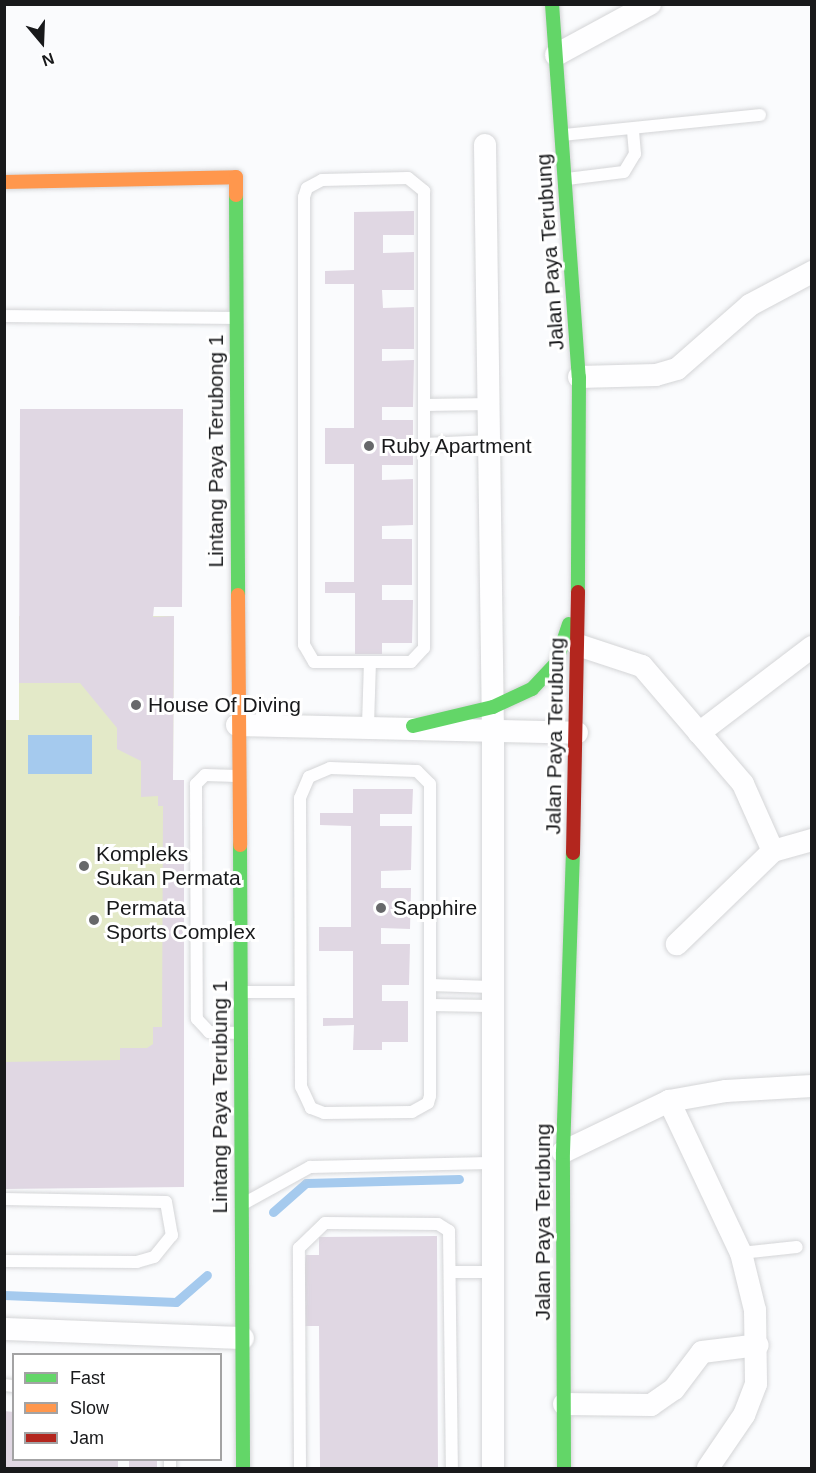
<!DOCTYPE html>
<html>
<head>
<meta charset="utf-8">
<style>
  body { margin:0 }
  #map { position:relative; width:816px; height:1473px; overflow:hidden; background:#fafbfd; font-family:Helvetica,sans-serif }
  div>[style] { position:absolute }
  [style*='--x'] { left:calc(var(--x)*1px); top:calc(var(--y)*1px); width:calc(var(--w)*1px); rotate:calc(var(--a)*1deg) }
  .green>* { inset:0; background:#e3e9c8 }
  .water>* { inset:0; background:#a5caee; transform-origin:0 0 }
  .stream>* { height:9px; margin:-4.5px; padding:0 4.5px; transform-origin:4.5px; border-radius:4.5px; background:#a5caee }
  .building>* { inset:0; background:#e0d7e3; transform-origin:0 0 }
  .roads { filter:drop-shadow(0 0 2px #d4d5d7) drop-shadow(0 0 2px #d4d5d7) }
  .lane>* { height:12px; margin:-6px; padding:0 6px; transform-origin:6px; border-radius:6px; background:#fefeff }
  .street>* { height:22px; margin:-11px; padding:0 11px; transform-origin:11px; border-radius:11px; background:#fefeff }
  .fast>* { height:14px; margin:-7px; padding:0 7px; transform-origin:7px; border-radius:7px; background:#63d668 }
  .slow>* { height:14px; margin:-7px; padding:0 7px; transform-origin:7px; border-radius:7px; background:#ff974d }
  .jam>* { height:14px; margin:-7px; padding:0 7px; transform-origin:7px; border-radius:7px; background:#b3261e }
  .dots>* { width:16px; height:16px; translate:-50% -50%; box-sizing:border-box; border:3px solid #fff; border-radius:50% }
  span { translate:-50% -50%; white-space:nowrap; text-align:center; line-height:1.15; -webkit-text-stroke:6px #fff; paint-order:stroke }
  .street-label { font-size:21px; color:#18191b }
  .poi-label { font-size:21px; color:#18191b }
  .left { translate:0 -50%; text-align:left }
  .frame { position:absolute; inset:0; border:6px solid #18191b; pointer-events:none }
  .legend { position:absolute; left:12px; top:1353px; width:210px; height:108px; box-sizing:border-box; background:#fff; border:2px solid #a3a3a4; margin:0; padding:8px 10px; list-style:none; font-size:18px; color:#18191b }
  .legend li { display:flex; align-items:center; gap:12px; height:30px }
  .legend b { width:30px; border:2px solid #a3a3a4 }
  .north { position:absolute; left:12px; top:12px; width:60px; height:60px; -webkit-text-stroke:4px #fff; paint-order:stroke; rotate:161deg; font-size:16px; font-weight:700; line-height:24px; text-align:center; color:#18191b }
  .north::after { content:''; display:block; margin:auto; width:21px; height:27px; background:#18191b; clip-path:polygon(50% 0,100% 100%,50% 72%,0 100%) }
</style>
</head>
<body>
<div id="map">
  <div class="green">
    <div style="clip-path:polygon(19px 616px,174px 616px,173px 780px,183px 1060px,5px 1189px,4px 720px,19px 720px)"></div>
  </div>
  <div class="water">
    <div style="left:28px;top:735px;width:64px;height:39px"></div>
  </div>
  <div class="stream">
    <div style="--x:273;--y:1212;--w:44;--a:-41.3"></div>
    <div style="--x:306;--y:1183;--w:153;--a:-1.5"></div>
    <div style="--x:4;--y:1295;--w:172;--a:2.3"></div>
    <div style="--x:176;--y:1302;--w:41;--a:-41.1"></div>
  </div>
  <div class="building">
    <div style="clip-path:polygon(414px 211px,414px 235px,383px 235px,383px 253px,414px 252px,414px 290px,382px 290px,383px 308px,414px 307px,414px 349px,382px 349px,382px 361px,414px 360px,413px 407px,382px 407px,382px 420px,413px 420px,413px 465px,382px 465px,382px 480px,413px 479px,413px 525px,382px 526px,382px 539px,412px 539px,412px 585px,382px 585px,382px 600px,413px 600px,412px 643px,382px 643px,382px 654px,355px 654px,355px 593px,325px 593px,325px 582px,354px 582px,354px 464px,325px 464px,325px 428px,354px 428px,354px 284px,325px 284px,325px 271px,354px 270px,354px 212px)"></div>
    <div style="clip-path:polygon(20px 409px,183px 409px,182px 607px,154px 607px,153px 617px,174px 616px,173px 780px,184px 780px,184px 1187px,4px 1189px,4px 1062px,120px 1060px,120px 1048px,147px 1048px,153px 1044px,153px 1027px,162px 1027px,163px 806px,158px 806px,158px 796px,141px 797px,141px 761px,117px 749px,117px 728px,80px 683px,19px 683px)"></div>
    <div style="clip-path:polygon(353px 789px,413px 789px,412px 814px,380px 814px,380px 826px,412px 826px,411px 870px,381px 871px,381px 888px,411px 888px,410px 929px,381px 928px,381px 944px,410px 944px,409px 985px,382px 985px,382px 1001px,408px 1001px,408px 1042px,382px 1042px,382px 1050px,353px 1050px,354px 1025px,323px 1026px,323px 1018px,353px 1018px,353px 951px,319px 951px,319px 927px,351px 927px,351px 826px,320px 825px,320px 813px,353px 813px)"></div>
    <div style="clip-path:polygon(437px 1236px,438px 1468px,320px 1468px,319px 1326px,299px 1326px,306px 1255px,319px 1255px,319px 1237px)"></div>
    <div style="clip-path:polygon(4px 1411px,14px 1412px,14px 1460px,118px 1460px,118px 1468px,4px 1468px)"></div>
    <div style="left:129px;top:1460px;width:28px;height:8px"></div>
  </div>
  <div class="roads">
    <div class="lane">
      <div style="--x:563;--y:135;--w:198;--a:-5.8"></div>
      <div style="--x:408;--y:178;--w:21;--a:39"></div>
      <div style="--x:424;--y:191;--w:457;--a:90"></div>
      <div style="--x:424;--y:648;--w:19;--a:133"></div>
      <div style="--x:411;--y:662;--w:97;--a:180"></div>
      <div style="--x:314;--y:662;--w:20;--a:-120"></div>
      <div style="--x:304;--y:645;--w:448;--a:-90"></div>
      <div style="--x:304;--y:197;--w:9;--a:-72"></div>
      <div style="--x:307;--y:188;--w:17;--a:-28"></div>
      <div style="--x:322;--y:180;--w:86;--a:-1.3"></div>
      <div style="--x:567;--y:179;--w:57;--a:-7"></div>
      <div style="--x:624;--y:172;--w:21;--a:-59"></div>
      <div style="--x:635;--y:154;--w:23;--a:-95"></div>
      <div style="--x:4;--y:316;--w:232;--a:0.5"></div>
      <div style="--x:424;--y:405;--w:67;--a:-0.9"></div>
      <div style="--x:424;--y:444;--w:67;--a:-2.6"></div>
      <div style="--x:368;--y:725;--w:62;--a:-88.2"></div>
      <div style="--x:330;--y:768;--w:87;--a:2"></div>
      <div style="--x:417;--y:771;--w:18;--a:45"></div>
      <div style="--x:430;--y:784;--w:312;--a:90"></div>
      <div style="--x:430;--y:1096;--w:7;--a:106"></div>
      <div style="--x:428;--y:1103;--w:18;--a:151"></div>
      <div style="--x:412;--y:1112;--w:88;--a:179.3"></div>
      <div style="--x:324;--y:1113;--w:14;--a:-159"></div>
      <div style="--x:311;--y:1108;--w:23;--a:-115"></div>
      <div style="--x:301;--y:1087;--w:289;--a:-90.2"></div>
      <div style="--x:300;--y:798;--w:23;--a:-67"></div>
      <div style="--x:309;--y:777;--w:23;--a:-23"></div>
      <div style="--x:237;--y:776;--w:32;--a:-178"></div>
      <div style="--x:205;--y:775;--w:13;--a:135"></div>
      <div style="--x:196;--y:784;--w:235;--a:89.8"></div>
      <div style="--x:197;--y:1019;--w:18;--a:47"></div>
      <div style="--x:209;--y:1032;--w:30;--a:2"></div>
      <div style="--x:430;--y:985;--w:61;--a:1.9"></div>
      <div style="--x:241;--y:992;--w:59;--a:0"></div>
      <div style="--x:430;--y:1005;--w:60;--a:1"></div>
      <div style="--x:4;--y:1199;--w:162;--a:1.1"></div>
      <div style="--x:166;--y:1202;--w:34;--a:80"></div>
      <div style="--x:172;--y:1235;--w:28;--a:129"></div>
      <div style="--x:154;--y:1257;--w:18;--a:164"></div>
      <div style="--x:137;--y:1262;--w:133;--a:-179.6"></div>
      <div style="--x:243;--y:1204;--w:77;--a:-28.9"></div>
      <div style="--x:310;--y:1167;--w:179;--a:-1.3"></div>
      <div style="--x:741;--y:1253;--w:56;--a:-6.1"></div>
      <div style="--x:452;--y:1272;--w:38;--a:0"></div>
      <div style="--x:4;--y:1385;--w:10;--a:6"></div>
      <div style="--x:170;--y:1460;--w:8;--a:90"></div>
      <div style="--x:300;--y:1468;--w:220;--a:-90.3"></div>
      <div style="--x:299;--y:1248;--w:36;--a:-44"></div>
      <div style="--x:325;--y:1223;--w:113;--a:0.5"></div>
      <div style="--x:438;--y:1224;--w:13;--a:32"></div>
      <div style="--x:449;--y:1231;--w:237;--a:89.3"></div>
    </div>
    <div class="street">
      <div style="--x:556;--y:55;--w:107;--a:-28.5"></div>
      <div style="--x:485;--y:145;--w:584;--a:89.22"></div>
      <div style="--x:493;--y:729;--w:739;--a:90"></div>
      <div style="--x:579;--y:377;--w:77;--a:-1.5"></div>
      <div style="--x:656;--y:375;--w:22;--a:-16"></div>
      <div style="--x:677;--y:369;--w:97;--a:-41.2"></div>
      <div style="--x:750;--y:305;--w:70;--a:-28"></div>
      <div style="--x:578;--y:645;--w:67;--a:18.2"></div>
      <div style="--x:642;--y:666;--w:155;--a:49.4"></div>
      <div style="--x:743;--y:784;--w:73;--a:65.9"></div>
      <div style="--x:773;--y:851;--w:134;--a:135.9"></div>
      <div style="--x:237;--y:725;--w:340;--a:1.3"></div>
      <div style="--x:699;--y:733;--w:142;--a:-37.3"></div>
      <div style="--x:773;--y:851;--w:41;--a:-15.8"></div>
      <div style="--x:669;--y:1101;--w:168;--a:64.7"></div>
      <div style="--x:741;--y:1253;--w:59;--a:76.2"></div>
      <div style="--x:755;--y:1310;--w:74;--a:89.2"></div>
      <div style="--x:756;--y:1384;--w:33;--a:111"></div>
      <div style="--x:744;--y:1415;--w:64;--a:124.2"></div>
      <div style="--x:563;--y:1152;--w:118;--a:-25.7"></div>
      <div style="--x:669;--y:1101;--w:58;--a:-10"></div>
      <div style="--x:726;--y:1091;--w:86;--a:-3.3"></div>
      <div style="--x:4;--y:1329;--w:239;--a:2.2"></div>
      <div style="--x:564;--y:1404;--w:87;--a:0.7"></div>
      <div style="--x:651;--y:1405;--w:28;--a:-35"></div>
      <div style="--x:674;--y:1389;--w:46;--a:-52.9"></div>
      <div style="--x:702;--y:1352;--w:56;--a:-7.1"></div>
    </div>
    <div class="fast">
      <div style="--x:552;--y:4;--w:374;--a:85.9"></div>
      <div style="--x:579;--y:377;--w:215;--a:90.3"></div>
      <div style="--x:236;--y:195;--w:400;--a:89.7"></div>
      <div style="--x:413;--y:726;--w:82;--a:-13.4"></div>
      <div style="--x:493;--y:707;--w:43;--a:-24.8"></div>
      <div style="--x:532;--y:689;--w:35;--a:-47"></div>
      <div style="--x:556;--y:663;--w:41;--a:-71.6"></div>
      <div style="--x:240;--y:845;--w:623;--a:89.72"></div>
      <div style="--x:564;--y:1468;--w:316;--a:-90.2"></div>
      <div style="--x:563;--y:1152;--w:299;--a:-88.1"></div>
    </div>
    <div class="slow">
      <div style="--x:4;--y:182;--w:232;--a:-1.2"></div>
      <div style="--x:236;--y:177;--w:18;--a:90"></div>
      <div style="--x:238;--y:595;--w:250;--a:89.5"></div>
    </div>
    <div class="jam">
      <div style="--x:573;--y:853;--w:261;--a:-88.9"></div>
    </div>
  </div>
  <div class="dots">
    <div style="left:369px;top:446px;background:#67686a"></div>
    <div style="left:136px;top:705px;background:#67686a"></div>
    <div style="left:84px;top:866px;background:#67686a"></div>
    <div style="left:381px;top:908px;background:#67686a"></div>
    <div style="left:94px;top:920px;background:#67686a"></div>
  </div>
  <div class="street-label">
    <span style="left:550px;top:252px;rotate:-94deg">Jalan Paya Terubung</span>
    <span style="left:216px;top:451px;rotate:-90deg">Lintang Paya Terubong 1</span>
    <span style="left:555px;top:736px;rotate:-89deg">Jalan Paya Terubung</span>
    <span style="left:220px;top:1097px;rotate:-90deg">Lintang Paya Terubung 1</span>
    <span style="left:543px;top:1222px;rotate:-90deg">Jalan Paya Terubung</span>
  </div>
  <div class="poi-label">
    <span class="left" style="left:381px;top:446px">Ruby Apartment</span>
    <span class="left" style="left:148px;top:705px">House Of Diving</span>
    <span class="left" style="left:96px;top:866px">Kompleks<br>Sukan Permata</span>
    <span class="left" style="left:106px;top:920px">Permata<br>Sports Complex</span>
    <span class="left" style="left:393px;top:908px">Sapphire</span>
  </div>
  <div class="frame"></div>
  <ul class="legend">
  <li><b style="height:8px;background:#63d668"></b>Fast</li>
  <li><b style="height:8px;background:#ff974d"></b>Slow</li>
  <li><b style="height:8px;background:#b3261e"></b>Jam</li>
  </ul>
  <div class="north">N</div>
</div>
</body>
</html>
